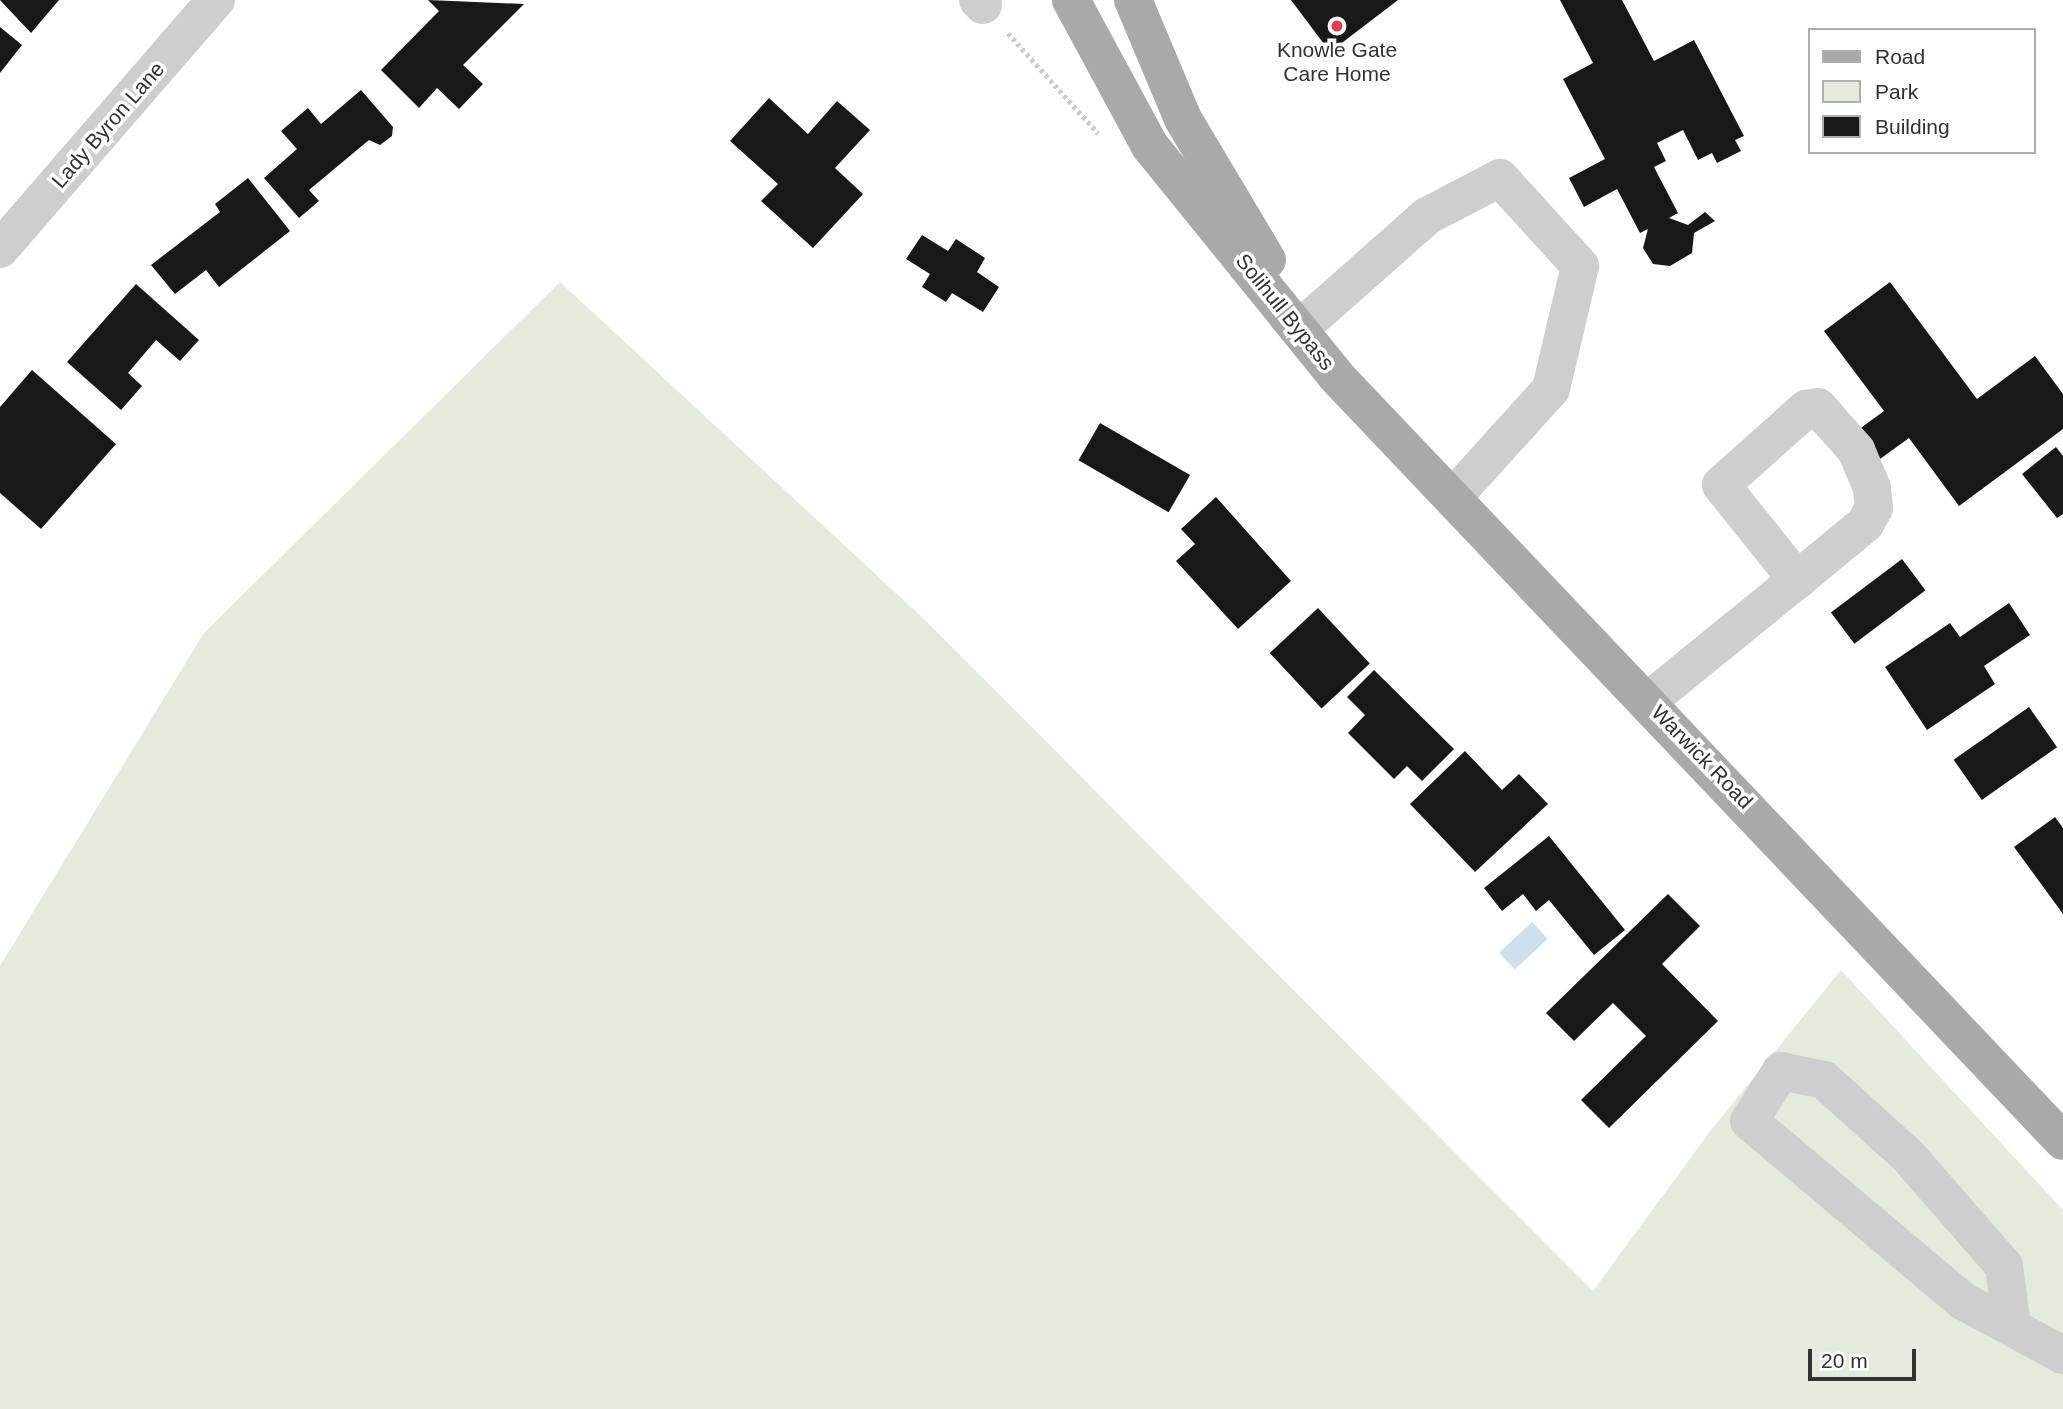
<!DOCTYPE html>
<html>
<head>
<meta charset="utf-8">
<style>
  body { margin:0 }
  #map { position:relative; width:2063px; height:1409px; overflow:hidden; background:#fff; font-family:Helvetica,sans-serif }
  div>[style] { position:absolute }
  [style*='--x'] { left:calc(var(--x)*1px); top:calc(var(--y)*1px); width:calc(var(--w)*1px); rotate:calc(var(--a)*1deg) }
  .green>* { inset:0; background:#e4eadd }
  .water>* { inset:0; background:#cde0eb; transform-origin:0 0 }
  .building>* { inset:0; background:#181818; transform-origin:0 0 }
  .path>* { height:4.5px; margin-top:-2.25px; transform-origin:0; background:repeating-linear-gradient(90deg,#cbcbcb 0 3.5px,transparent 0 7px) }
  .minor>* { height:38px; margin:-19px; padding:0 19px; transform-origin:19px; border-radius:19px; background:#cecece }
  .major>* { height:38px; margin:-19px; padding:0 19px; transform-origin:19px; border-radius:19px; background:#a9a9a9 }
  .dots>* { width:19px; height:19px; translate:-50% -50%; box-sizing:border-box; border:4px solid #fff; border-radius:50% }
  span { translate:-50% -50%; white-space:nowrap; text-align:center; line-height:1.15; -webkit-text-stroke:7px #fff; paint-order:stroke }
  .poi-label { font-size:21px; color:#313131 }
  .street-label { font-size:21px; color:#313131 }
  .legend { position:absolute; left:1808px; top:28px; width:228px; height:126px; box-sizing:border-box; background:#fff; border:2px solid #adadad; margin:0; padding:9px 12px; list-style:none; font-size:21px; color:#313131 }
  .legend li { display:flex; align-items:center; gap:14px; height:35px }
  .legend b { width:35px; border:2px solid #adadad }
  .scale { position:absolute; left:1808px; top:1349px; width:108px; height:32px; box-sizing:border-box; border:4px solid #313131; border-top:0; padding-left:9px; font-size:21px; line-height:24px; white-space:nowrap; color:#313131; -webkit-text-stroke:5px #fff; paint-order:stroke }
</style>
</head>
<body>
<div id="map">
  <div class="green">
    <div style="clip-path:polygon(560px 282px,926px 621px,1593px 1291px,1711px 1130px,1841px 970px,2063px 1210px,2063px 1409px,0 1409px,0 966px,204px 633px)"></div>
  </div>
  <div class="water">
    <div style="left:1532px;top:922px;width:23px;height:45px;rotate:47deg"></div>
  </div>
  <div class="building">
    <div style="clip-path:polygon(0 0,59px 0,31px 33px)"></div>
    <div style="clip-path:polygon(428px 0,524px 4px,463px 65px,483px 84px,459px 109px,437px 88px,419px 108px,381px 70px,439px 11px)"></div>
    <div style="clip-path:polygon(1291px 0,1398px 0,1330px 52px)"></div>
    <div style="clip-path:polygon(1560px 0,1622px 0,1654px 61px,1694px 40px,1744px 136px,1735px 140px,1741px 151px,1717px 163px,1712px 153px,1698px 160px,1683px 130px,1657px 143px,1666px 161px,1654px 167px,1678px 213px,1669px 218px,1688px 225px,1705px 212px,1715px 221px,1694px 233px,1692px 253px,1670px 266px,1653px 264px,1643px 248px,1648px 229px,1640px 233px,1617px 189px,1584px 207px,1569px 178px,1605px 159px,1563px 79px,1593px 63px)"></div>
    <div style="clip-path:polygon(0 27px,22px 45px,0 73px)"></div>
    <div style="clip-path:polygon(361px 90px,393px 127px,392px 136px,380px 145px,369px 140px,309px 190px,319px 201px,299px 218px,264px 178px,297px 149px,281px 131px,308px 108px,321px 124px)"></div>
    <div style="clip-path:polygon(769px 98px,808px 134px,837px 101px,870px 130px,835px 168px,863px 194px,813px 248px,761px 201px,778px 184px,730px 141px)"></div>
    <div style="clip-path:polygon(248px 178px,290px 231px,219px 287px,206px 270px,175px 294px,151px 265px,220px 212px,215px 204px)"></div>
    <div style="clip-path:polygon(922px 235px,948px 251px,956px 239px,985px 258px,977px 272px,999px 287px,983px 312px,952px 293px,946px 302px,922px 287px,930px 274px,906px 259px)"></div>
    <div style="clip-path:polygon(1890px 282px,1977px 399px,2035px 356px,2063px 394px,2063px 429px,1959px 506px,1909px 438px,1880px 459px,1858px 430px,1884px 411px,1824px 331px)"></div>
    <div style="clip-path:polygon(136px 284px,199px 340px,180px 361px,156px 340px,128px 373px,142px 386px,121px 410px,67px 362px)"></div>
    <div style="clip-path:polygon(32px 370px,116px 444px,41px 529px,0 493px,0 407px)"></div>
    <div style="left:1100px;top:423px;width:104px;height:43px;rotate:30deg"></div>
    <div style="clip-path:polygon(2056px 447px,2063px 456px,2063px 514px,2057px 518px,2022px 474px)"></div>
    <div style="clip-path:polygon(1216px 497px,1291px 581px,1238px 629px,1176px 561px,1195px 544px,1181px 529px)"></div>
    <div style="left:1902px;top:559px;width:39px;height:89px;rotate:53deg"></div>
    <div style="clip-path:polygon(2009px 603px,2030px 635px,1984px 666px,1995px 684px,1927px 730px,1885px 667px,1950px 623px,1960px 637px)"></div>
    <div style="left:1318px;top:608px;width:76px;height:66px;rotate:47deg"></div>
    <div style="clip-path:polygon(1374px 670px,1454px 749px,1422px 781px,1407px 766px,1394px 779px,1348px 733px,1365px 715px,1347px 697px)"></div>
    <div style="left:2029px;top:707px;width:49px;height:92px;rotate:55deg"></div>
    <div style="clip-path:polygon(1465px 751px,1502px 790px,1519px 774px,1548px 804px,1475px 872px,1410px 804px)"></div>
    <div style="clip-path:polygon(2055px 817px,2063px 828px,2063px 914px,2014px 847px)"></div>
    <div style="clip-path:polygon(1549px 836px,1625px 930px,1594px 955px,1549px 900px,1536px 911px,1523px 894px,1502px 911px,1484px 888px)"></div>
    <div style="clip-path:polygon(1668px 894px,1700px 926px,1662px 964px,1718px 1021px,1609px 1128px,1581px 1100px,1646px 1036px,1613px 1003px,1574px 1041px,1546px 1013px)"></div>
  </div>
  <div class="path">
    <div style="--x:1008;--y:33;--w:135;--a:48"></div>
  </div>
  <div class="minor">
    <div style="--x:978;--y:0;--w:7;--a:45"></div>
    <div style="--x:0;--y:249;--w:330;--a:-49.1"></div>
    <div style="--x:1305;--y:324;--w:163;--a:-41.5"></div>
    <div style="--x:1427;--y:216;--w:82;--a:-27.5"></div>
    <div style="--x:1500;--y:178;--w:119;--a:47.7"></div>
    <div style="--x:1580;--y:266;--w:126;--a:103.3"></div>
    <div style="--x:1551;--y:389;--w:146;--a:132.2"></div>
    <div style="--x:1648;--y:701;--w:192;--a:-39.1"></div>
    <div style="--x:1797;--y:580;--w:88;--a:-39.5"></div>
    <div style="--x:1865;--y:524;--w:18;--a:-61"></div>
    <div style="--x:1874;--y:508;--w:20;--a:-96"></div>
    <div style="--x:1872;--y:488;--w:41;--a:-112.8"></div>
    <div style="--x:1856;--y:450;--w:57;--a:-131.5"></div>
    <div style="--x:1818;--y:407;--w:12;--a:171"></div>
    <div style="--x:1806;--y:409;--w:114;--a:138.2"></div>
    <div style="--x:1721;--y:485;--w:122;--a:51.3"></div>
    <div style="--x:2012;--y:1327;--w:62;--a:-97.5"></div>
    <div style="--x:2004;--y:1266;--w:147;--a:-131.1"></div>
    <div style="--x:1907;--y:1155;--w:112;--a:-137.9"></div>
    <div style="--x:1824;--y:1080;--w:44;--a:-168.2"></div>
    <div style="--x:1781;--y:1071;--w:59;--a:122.6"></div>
    <div style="--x:1749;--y:1121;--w:280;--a:40.1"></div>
    <div style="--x:1963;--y:1301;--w:114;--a:28.4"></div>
  </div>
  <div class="major">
    <div style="--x:1071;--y:0;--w:166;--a:61.6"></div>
    <div style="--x:1150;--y:146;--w:296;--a:51"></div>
    <div style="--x:1336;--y:376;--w:1055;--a:46.46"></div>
    <div style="--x:1133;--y:0;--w:129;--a:67.2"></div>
    <div style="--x:1183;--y:119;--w:164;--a:59.2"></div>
  </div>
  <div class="dots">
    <div style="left:1337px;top:26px;background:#de3d4d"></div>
  </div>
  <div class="poi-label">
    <span style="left:1337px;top:62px">Knowle Gate<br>Care Home</span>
  </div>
  <div class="street-label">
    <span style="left:108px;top:125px;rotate:-49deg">Lady Byron Lane</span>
    <span style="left:1285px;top:312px;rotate:51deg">Solihull Bypass</span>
    <span style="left:1702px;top:757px;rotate:46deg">Warwick Road</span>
  </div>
  <ul class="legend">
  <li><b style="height:9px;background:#a9a9a9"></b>Road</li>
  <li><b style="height:19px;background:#e4eadd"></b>Park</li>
  <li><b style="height:19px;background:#181818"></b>Building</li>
  </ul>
  <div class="scale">20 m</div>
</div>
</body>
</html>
